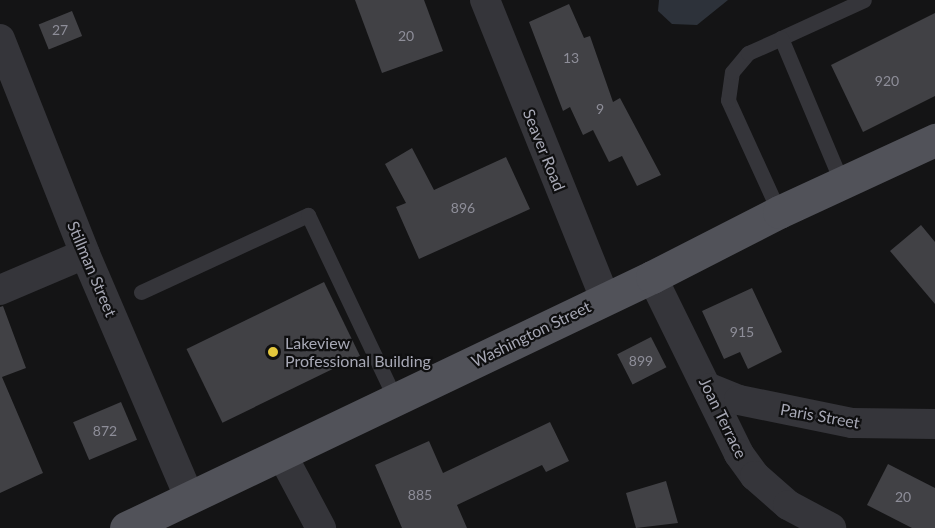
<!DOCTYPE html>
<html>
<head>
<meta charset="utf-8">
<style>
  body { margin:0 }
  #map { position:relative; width:935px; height:528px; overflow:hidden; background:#141415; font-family:Lato,sans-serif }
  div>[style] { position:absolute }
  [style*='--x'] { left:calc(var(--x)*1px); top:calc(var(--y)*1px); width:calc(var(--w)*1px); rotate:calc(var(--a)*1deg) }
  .water>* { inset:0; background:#2d323a }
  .building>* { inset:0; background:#414145; transform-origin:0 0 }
  .service>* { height:15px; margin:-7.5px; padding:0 7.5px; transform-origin:7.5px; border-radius:7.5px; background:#35353a }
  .minor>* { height:30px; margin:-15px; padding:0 15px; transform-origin:15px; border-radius:15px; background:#35353a }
  .primary>* { height:33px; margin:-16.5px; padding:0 16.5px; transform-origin:16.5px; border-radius:16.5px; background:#515259 }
  .dots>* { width:16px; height:16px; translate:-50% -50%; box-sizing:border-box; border:3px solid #0f0f10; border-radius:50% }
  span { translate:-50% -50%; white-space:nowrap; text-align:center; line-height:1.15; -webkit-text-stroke:4.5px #0f0f10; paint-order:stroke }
  .number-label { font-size:14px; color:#8e8e99 }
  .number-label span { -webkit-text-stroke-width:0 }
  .street-label { font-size:16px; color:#a7a8b5 }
  .poi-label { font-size:16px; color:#a7a8b5 }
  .left { translate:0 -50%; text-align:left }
</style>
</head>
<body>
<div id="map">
  <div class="water">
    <div style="clip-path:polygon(659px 0,728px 0,697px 25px,672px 24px,658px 11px)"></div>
  </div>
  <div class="building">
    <div style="clip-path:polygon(355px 0,424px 0,443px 51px,382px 73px)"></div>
    <div style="clip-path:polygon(569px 4px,584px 38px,590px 36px,613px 102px,620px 98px,661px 175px,637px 186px,622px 156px,609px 162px,593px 130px,583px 135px,570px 107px,563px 111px,529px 22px)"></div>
    <div style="left:72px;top:11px;width:27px;height:36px;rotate:68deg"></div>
    <div style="clip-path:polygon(935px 13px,935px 96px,863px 132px,831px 65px)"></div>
    <div style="clip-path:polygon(412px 148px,434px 190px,506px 157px,530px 209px,419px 259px,396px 207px,406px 203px,385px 164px)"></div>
    <div style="clip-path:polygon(921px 225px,935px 242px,935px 304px,890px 251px)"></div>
    <div style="left:324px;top:282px;width:82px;height:153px;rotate:64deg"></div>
    <div style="clip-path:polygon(752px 288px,782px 352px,748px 369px,740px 352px,724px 359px,702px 311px)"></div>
    <div style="clip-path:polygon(3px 306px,26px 368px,2px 377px,43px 473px,0 493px,0 307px)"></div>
    <div style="left:651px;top:337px;width:34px;height:38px;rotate:63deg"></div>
    <div style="left:121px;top:402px;width:41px;height:52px;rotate:67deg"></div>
    <div style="clip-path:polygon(550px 422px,569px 461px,546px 472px,542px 465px,457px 505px,467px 528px,402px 528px,375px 465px,429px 441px,443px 473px)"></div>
    <div style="clip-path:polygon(888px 464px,935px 488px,935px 528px,912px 528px,867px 505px)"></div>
    <div style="clip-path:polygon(666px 481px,678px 523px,636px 528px,626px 493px)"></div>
  </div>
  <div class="service">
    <div style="--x:781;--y:38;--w:91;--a:-24.6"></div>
    <div style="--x:779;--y:212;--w:123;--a:-114.5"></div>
    <div style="--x:728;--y:100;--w:28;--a:-82"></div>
    <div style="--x:732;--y:72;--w:25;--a:-50"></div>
    <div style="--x:748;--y:53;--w:36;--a:-24"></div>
    <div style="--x:781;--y:38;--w:157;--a:67.2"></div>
    <div style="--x:141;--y:292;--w:184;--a:-24.8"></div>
    <div style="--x:308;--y:215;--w:205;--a:64.6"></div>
  </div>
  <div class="minor">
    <div style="--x:485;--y:0;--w:322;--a:68.1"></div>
    <div style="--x:0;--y:39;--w:231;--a:68.4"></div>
    <div style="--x:85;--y:254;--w:264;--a:66.8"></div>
    <div style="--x:652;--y:277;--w:197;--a:63.8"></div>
    <div style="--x:739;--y:454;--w:27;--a:54"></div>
    <div style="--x:755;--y:476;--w:44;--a:41.3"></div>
    <div style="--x:788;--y:505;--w:49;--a:28.1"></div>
    <div style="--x:0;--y:290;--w:92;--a:-23"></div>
    <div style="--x:709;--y:388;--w:32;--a:22"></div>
    <div style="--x:739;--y:400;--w:115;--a:11.5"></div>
    <div style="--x:852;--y:423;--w:83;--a:0.7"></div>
    <div style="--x:282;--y:455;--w:83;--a:61.9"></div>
  </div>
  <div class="primary">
    <div style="--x:126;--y:528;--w:583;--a:-25.51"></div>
    <div style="--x:652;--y:277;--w:143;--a:-27.1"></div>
    <div style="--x:779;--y:212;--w:172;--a:-24.8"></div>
  </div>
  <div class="dots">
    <div style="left:273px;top:352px;background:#e4c83d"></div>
  </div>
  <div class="number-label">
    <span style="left:60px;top:30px">27</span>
    <span style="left:406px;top:36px">20</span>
    <span style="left:571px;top:58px">13</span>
    <span style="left:887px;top:81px">920</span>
    <span style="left:600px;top:109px">9</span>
    <span style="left:463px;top:208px">896</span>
    <span style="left:742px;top:332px">915</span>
    <span style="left:641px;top:361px">899</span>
    <span style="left:105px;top:431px">872</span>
    <span style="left:420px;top:495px">885</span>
    <span style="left:903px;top:497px">20</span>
  </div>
  <div class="street-label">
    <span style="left:544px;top:150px;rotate:68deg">Seaver Road</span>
    <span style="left:92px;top:269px;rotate:67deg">Stillman Street</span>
    <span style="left:531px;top:334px;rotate:-26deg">Washington Street</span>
    <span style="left:820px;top:416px;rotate:10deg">Paris Street</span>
    <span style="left:723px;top:418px;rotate:64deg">Joan Terrace</span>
  </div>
  <div class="poi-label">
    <span class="left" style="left:285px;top:352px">Lakeview<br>Professional Building</span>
  </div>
</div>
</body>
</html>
